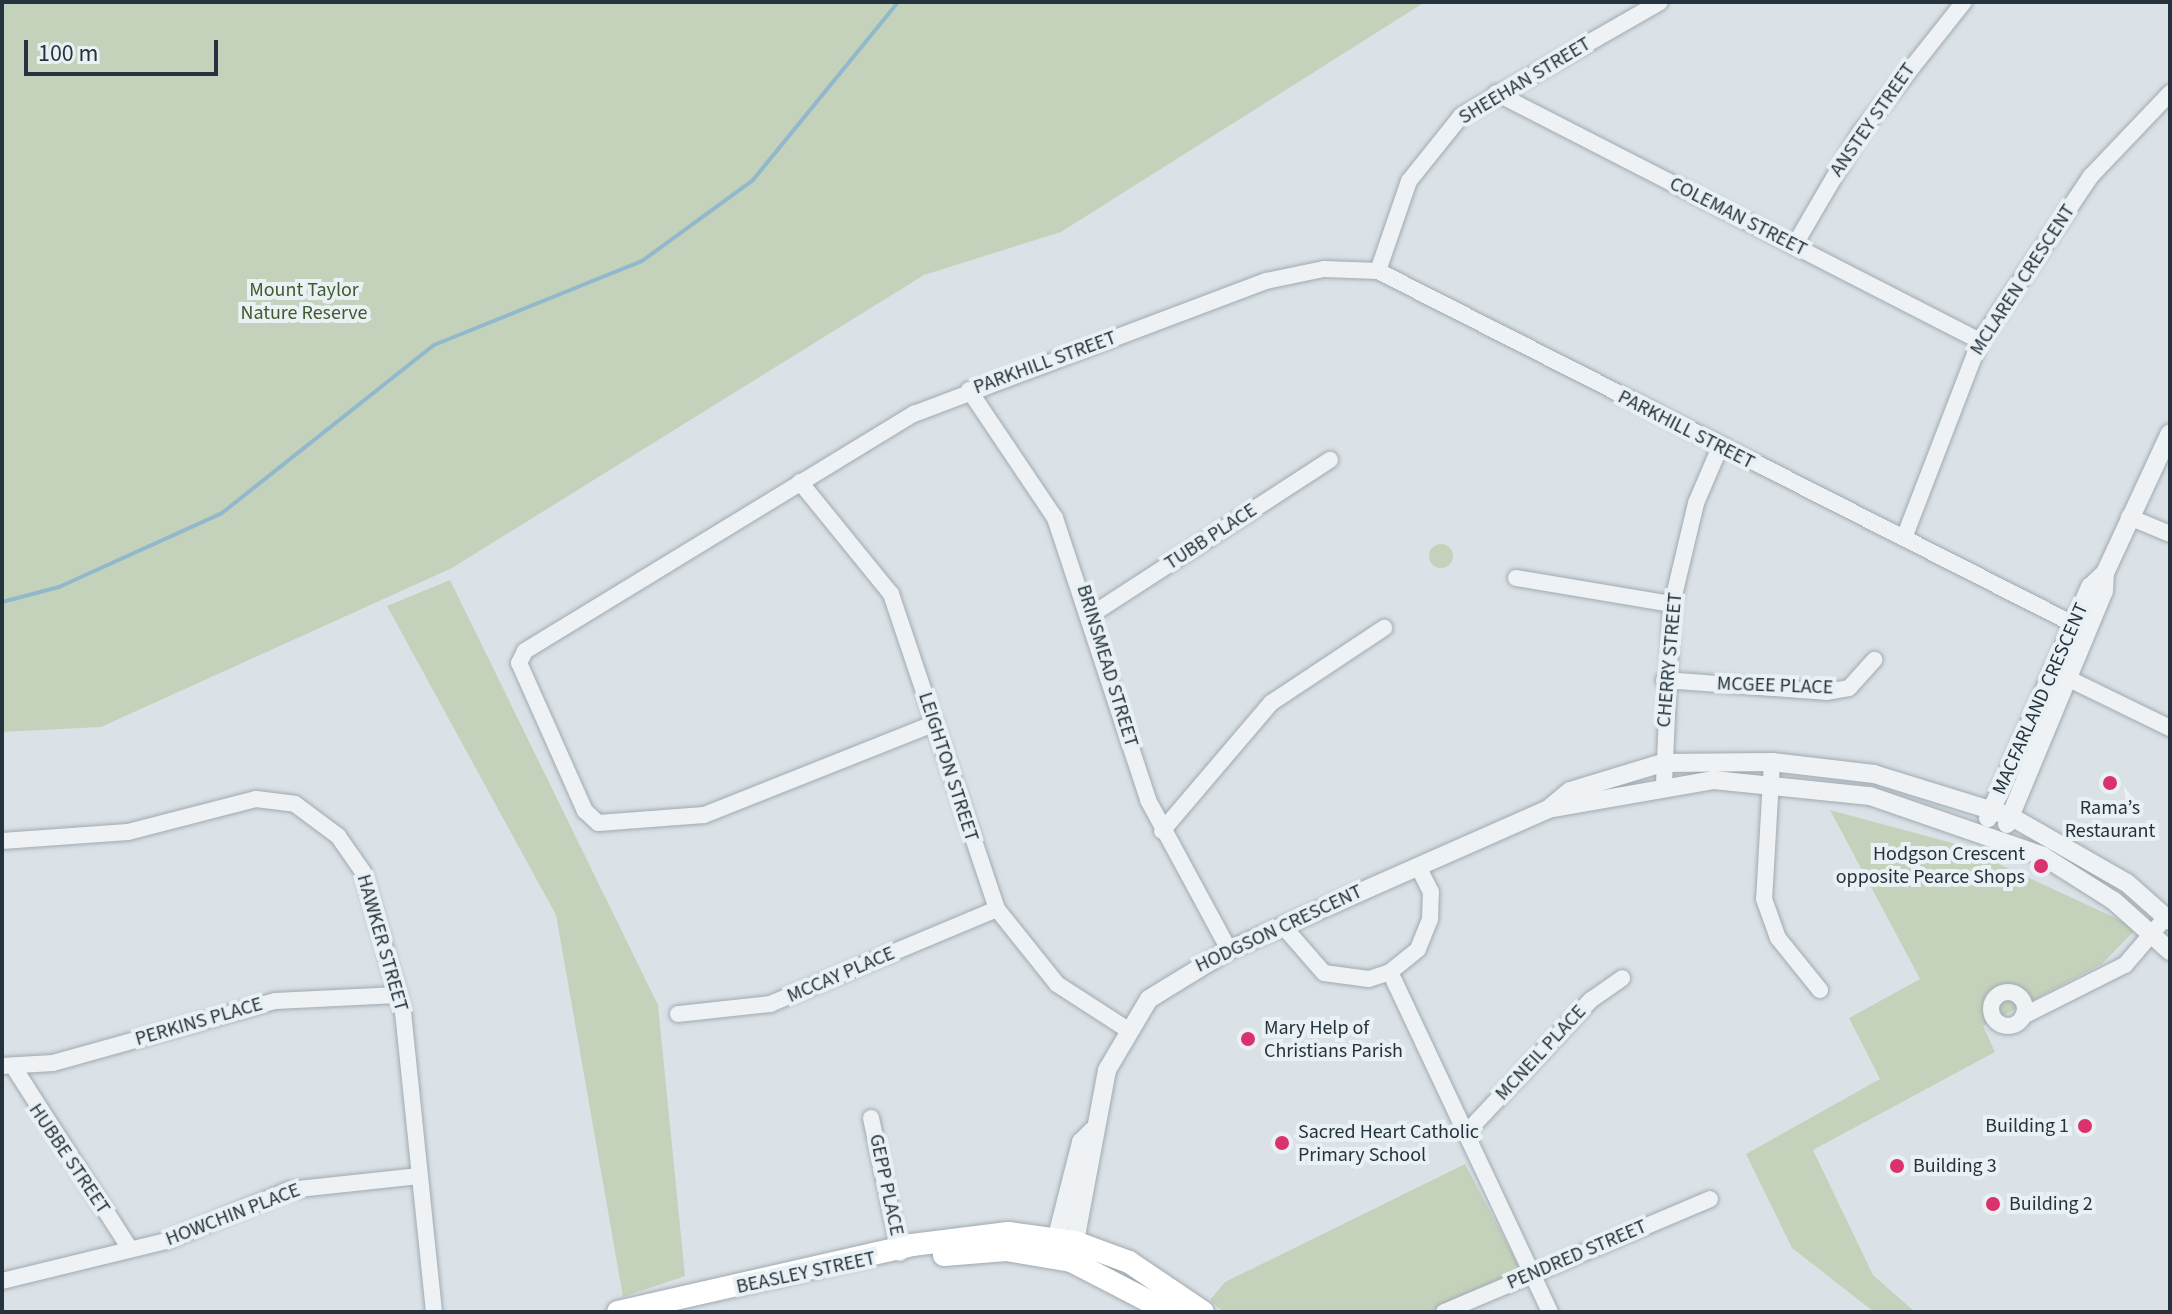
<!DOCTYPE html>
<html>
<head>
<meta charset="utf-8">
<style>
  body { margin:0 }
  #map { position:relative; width:2172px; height:1314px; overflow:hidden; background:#dbe2e7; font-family:"Source Sans 3",sans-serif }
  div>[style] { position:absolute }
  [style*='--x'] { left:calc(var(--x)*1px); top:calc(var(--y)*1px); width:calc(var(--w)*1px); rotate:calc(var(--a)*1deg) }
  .green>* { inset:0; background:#c5d2bb }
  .round { border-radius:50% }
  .stream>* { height:4px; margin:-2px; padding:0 2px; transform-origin:2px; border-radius:2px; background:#92b9cb }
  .roads { filter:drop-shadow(0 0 2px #a0aab1) drop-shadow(0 0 2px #a0aab1) }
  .minor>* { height:16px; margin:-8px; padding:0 8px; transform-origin:8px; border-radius:8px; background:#eef2f5 }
  .minor>.ring { margin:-8px; padding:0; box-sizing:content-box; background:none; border:16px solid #eef2f5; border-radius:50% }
  .tertiary>* { height:18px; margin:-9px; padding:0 9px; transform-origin:9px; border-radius:9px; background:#eef2f5 }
  .secondary>* { height:22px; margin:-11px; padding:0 11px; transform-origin:11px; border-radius:11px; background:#fff }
  .dots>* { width:22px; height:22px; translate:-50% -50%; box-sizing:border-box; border:4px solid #eaf1f5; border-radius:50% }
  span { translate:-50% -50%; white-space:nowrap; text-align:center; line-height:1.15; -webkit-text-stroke:8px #eaf1f5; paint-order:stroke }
  .street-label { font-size:20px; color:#24333e }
  .park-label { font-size:20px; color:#405b30 }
  .poi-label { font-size:20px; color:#24333e }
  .right { translate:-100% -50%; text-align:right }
  .left { translate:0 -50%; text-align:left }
  .frame { position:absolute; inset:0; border:4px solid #24333e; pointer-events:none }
  .scale { position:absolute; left:24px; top:40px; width:194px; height:36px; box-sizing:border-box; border:4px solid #24333e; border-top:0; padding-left:10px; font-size:24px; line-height:28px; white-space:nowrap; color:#24333e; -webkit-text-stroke:6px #eaf1f5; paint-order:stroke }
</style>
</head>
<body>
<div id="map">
  <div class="green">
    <div style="clip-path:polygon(2px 2px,1425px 2px,1061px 232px,924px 275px,452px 568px,101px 727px,2px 732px)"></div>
    <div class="round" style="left:1429px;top:544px;width:24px;height:24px"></div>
    <div style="clip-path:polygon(450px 580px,658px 1005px,685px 1276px,623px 1297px,556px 915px,387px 606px)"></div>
    <div style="clip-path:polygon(1830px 810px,1956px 844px,2137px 928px,2102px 964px,1983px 1026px,1995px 1052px,1813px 1150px,1873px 1275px,1915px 1312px,1874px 1312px,1792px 1248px,1746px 1154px,1880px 1079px,1849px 1018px,1920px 979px)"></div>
    <div style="clip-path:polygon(1465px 1164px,1521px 1270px,1441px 1312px,1223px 1312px,1210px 1300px,1225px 1282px)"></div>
  </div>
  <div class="stream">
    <div style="--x:2;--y:602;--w:59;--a:-14.7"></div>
    <div style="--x:59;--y:587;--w:179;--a:-24.4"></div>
    <div style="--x:222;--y:513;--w:270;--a:-38.4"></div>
    <div style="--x:434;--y:345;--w:224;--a:-22"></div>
    <div style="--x:642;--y:261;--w:137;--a:-36.1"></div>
    <div style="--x:753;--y:180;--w:230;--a:-50.8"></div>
  </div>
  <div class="roads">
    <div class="minor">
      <div style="--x:1496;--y:93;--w:544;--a:27.13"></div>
      <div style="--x:1794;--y:246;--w:131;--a:-59.7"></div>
      <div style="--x:1860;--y:133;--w:167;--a:-51.6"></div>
      <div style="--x:1378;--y:271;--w:95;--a:-71"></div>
      <div style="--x:1409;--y:181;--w:83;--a:-51.3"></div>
      <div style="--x:1461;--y:116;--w:229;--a:-29.8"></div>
      <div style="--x:969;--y:390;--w:154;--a:56.1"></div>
      <div style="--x:1055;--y:518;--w:297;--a:71.7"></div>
      <div style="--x:1148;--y:800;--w:170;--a:61.6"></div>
      <div style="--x:800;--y:482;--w:144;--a:50.9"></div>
      <div style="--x:891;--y:594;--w:332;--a:71.4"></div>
      <div style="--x:997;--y:909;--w:96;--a:51.3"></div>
      <div style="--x:1057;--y:984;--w:81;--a:32.9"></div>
      <div style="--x:2129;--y:517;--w:44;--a:22.5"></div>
      <div style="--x:1904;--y:538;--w:211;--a:-68.9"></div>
      <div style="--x:1980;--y:341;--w:199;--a:-56.1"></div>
      <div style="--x:2091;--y:176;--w:115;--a:-46.4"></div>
      <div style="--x:1516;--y:578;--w:158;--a:9.5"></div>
      <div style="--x:1091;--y:615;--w:285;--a:-33"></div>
      <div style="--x:2057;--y:673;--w:126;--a:26"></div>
      <div style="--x:1664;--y:680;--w:162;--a:4.2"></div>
      <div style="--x:1826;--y:692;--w:23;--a:-10"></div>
      <div style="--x:1849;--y:688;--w:38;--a:-48"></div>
      <div style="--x:933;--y:724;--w:246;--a:158.3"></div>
      <div style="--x:704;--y:815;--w:106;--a:175.7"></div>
      <div style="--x:598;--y:823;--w:18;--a:-137"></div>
      <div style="--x:585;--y:811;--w:162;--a:-114"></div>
      <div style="--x:519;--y:663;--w:13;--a:-63"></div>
      <div style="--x:525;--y:651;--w:456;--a:-31.4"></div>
      <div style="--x:914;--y:414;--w:376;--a:-20.7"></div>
      <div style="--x:1266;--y:281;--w:59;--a:-11.7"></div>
      <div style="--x:1324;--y:269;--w:54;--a:2.1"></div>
      <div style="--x:1378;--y:271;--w:793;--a:26.92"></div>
      <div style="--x:1772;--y:762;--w:137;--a:93.3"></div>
      <div style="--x:1764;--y:899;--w:41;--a:70.3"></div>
      <div style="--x:1778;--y:938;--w:67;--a:51.1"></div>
      <div style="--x:1664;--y:784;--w:180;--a:-87.5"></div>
      <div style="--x:1672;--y:604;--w:104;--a:-76.6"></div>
      <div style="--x:1696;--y:503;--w:61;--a:-66.8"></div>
      <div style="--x:1162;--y:831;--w:168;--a:-49.6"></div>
      <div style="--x:1271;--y:703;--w:136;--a:-33.6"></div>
      <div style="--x:2;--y:841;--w:126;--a:-4.1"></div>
      <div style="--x:128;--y:832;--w:132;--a:-14.5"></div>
      <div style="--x:256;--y:799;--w:39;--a:7"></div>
      <div style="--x:295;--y:804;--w:54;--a:36.7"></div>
      <div style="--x:338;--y:836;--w:44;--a:55.2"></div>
      <div style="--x:363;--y:872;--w:146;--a:74.1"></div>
      <div style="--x:403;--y:1012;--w:302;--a:84.1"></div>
      <div style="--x:1283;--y:926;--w:62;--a:48.9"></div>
      <div style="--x:1324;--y:973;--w:45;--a:7.6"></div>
      <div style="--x:1369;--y:979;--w:22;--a:-18"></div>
      <div style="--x:1390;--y:972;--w:36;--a:-39"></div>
      <div style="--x:1418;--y:949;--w:32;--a:-68"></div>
      <div style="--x:1430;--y:919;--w:27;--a:-88"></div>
      <div style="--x:1431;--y:892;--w:29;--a:-117"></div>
      <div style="--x:1390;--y:972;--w:376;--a:64.8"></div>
      <div class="ring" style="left:1991px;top:992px;width:18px;height:18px"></div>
      <div style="--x:678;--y:1014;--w:93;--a:-6.2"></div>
      <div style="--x:770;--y:1004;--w:246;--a:-22.7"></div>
      <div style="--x:2023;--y:1016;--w:114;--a:-26.6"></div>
      <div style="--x:2125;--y:965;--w:63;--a:-49.5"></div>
      <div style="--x:2;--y:1066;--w:51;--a:-3.4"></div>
      <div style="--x:53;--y:1063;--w:230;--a:-15.6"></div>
      <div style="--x:275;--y:1001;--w:123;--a:-2.8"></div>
      <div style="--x:13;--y:1066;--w:217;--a:57.4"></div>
      <div style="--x:871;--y:1118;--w:138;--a:77.9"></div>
      <div style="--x:1466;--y:1133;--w:183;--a:-46.8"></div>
      <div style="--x:1591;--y:1000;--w:38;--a:-35"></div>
      <div style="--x:2;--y:1281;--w:169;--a:-13.7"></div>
      <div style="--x:166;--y:1241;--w:133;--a:-22.5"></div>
      <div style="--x:289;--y:1190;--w:131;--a:-6.1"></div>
      <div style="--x:1444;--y:1312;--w:289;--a:-23"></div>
    </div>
    <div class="tertiary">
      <div style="--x:1551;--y:807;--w:25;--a:-40"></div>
      <div style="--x:1570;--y:791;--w:97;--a:-16.8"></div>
      <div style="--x:1663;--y:763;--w:109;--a:-0.5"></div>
      <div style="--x:1772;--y:762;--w:103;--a:6.7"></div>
      <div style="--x:1874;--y:774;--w:142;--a:17.2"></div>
      <div style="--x:2010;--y:816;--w:135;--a:29.8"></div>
      <div style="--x:2127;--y:883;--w:57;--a:41.5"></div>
      <div style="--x:1988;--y:818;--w:253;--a:-66.2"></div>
      <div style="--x:2090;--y:587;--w:21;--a:-43"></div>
      <div style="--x:2007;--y:824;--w:252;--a:-67.4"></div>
      <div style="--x:2104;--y:591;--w:18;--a:-87"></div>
      <div style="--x:2105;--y:573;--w:154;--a:-65.1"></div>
      <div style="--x:1053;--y:1252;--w:114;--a:-75.7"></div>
      <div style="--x:1081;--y:1142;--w:16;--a:-45"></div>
      <div style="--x:1073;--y:1252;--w:185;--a:-79.4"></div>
      <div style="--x:1107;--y:1070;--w:82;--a:-59.4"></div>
      <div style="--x:1149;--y:999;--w:94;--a:-31.5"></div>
      <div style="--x:1229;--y:950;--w:349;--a:-23.8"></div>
      <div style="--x:1548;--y:809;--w:169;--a:-9.9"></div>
      <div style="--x:1714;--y:780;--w:157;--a:5.9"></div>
      <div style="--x:1870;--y:796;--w:183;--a:19.1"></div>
      <div style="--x:2043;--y:856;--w:84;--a:32.4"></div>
      <div style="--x:2114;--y:901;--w:75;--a:41.8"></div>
    </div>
    <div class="secondary">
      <div style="--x:944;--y:1255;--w:62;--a:-4.6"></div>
      <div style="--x:1006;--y:1250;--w:66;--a:9.6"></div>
      <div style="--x:1071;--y:1261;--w:111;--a:27.3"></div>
      <div style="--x:618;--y:1312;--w:302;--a:-12.8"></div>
      <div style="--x:912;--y:1245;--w:97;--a:-7.1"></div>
      <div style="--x:1008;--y:1233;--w:68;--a:7.7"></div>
      <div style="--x:1075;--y:1242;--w:58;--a:20.3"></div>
      <div style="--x:1129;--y:1262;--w:89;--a:34"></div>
    </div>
  </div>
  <div class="dots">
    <div style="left:2110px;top:783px;background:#da326c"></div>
    <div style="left:2041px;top:866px;background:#da326c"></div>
    <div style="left:1248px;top:1039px;background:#da326c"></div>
    <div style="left:2085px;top:1126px;background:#da326c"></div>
    <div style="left:1282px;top:1143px;background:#da326c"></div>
    <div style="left:1897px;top:1166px;background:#da326c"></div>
    <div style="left:1993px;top:1204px;background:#da326c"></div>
  </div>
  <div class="street-label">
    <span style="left:1525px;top:81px;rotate:-31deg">SHEEHAN STREET</span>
    <span style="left:1873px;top:120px;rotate:-55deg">ANSTEY STREET</span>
    <span style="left:1738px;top:217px;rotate:27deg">COLEMAN STREET</span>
    <span style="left:2023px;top:280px;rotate:-57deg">MCLAREN CRESCENT</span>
    <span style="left:1045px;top:363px;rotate:-20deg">PARKHILL STREET</span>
    <span style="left:1686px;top:430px;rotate:27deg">PARKHILL STREET</span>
    <span style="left:1211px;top:537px;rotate:-33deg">TUBB PLACE</span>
    <span style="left:1670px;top:660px;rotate:-85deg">CHERRY STREET</span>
    <span style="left:1107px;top:666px;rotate:73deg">BRINSMEAD STREET</span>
    <span style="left:1775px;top:686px;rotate:2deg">MCGEE PLACE</span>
    <span style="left:2041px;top:699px;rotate:-66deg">MACFARLAND CRESCENT</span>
    <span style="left:948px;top:767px;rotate:72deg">LEIGHTON STREET</span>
    <span style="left:1279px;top:929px;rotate:-25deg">HODGSON CRESCENT</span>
    <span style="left:382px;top:943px;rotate:74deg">HAWKER STREET</span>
    <span style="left:841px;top:975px;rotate:-23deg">MCCAY PLACE</span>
    <span style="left:199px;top:1022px;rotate:-16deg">PERKINS PLACE</span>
    <span style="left:1541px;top:1053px;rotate:-47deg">MCNEIL PLACE</span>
    <span style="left:69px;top:1159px;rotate:56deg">HUBBE STREET</span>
    <span style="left:886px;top:1185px;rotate:78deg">GEPP PLACE</span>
    <span style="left:233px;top:1215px;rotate:-21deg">HOWCHIN PLACE</span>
    <span style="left:1577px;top:1255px;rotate:-23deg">PENDRED STREET</span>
    <span style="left:806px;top:1273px;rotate:-12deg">BEASLEY STREET</span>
  </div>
  <div class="park-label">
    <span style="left:304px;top:302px">Mount Taylor<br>Nature Reserve</span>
  </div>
  <div class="poi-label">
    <span style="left:2110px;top:820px">Rama’s<br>Restaurant</span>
    <span class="right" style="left:2025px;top:866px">Hodgson Crescent<br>opposite Pearce Shops</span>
    <span class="left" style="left:1264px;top:1040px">Mary Help of<br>Christians Parish</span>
    <span class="right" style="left:2069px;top:1126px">Building 1</span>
    <span class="left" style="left:1298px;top:1144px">Sacred Heart Catholic<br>Primary School</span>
    <span class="left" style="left:1913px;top:1166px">Building 3</span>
    <span class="left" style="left:2009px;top:1204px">Building 2</span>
  </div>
  <div class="frame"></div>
  <div class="scale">100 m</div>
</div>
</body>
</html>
